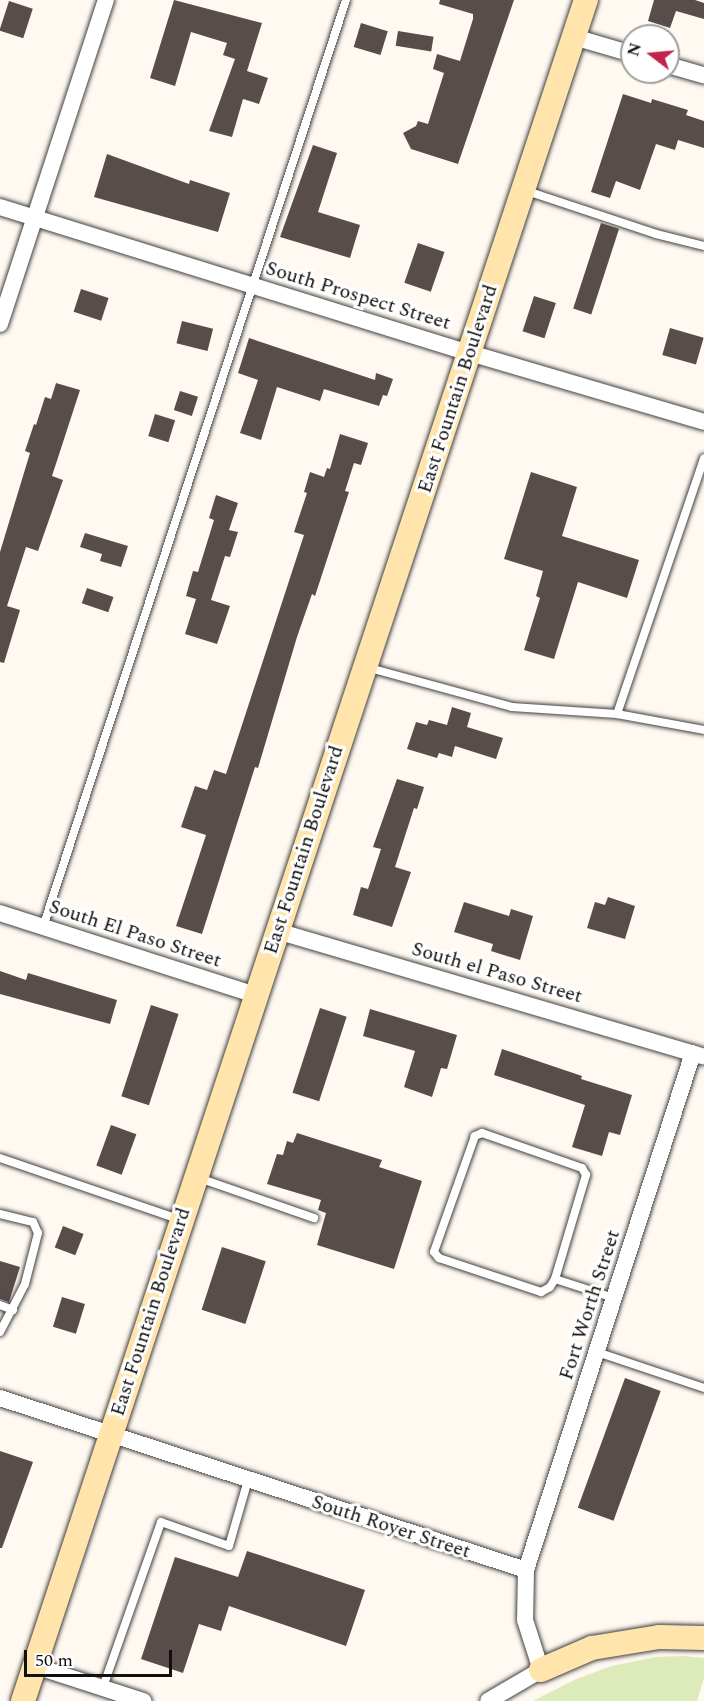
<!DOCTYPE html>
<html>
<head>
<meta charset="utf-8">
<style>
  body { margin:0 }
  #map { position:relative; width:704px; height:1701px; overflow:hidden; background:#fff9f1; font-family:Spectral,serif }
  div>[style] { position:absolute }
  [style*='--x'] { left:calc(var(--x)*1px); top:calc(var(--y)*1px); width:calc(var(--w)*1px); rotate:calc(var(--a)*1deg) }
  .green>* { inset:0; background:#ddeab9 }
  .building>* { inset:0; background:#584d4b; transform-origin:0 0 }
  .roads { filter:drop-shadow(0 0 2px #424242) drop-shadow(0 0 2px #424242) }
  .lane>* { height:8px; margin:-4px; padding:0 4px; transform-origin:4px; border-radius:4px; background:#fff }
  .street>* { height:16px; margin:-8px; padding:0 8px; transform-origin:8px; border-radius:8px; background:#fff }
  .secondary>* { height:24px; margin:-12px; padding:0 12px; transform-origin:12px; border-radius:12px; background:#ffe4ac }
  span { translate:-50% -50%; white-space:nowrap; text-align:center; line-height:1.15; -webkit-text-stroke:6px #fff; paint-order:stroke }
  .street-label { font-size:20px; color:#0f0f0f }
  .north { position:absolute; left:620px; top:24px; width:60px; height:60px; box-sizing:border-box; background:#fff; border:2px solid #9f9f9f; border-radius:50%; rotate:286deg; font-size:16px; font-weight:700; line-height:24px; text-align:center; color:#0f0f0f }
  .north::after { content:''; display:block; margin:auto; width:21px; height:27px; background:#c2244d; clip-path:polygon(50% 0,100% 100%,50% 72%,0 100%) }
  .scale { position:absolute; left:24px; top:1650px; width:148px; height:27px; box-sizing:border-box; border:3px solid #0f0f0f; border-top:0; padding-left:8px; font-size:18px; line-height:21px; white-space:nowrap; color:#0f0f0f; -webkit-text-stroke:4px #fff; paint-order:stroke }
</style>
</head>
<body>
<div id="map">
  <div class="green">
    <div style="clip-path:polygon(683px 1656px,704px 1658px,704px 1678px,697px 1701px,533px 1701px,574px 1680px,611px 1666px,656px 1657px)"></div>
  </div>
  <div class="building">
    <div style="clip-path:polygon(174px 0,262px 23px,247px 71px,268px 78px,259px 104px,243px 99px,232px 137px,209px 131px,235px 59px,223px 55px,227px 43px,191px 32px,175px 86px,150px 78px)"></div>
    <div style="clip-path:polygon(440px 0,514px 0,458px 164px,411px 149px,403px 133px,416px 126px,418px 121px,428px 124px,444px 73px,433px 69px,437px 54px,460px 61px,473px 19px,473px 14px,439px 4px)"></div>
    <div style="clip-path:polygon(654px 0,695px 0,704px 3px,704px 19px,676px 11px,670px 28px,648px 21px)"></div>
    <div style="left:9px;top:1px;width:25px;height:31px;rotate:18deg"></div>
    <div style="left:361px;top:23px;width:28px;height:25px;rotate:17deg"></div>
    <div style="left:398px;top:31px;width:36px;height:15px;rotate:9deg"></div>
    <div style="clip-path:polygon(623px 94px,651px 103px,652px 99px,688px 110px,686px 115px,704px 121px,704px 148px,678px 140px,675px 150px,656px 144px,640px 190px,616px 181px,610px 198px,591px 192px)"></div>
    <div style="clip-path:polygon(313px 145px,337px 153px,318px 212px,360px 225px,350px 258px,280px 237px)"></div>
    <div style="clip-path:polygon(107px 154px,189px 184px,190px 180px,230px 193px,218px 232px,94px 197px)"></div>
    <div style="left:601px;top:223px;width:19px;height:90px;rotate:18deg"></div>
    <div style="left:418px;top:243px;width:28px;height:42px;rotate:19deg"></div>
    <div style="left:81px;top:289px;width:29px;height:24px;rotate:18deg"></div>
    <div style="left:534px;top:296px;width:23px;height:37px;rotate:18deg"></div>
    <div style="left:182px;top:321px;width:32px;height:23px;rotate:14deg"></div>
    <div style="left:670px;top:328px;width:35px;height:28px;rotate:16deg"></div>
    <div style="clip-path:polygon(249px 338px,375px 380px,376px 373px,393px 379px,387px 396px,383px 395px,379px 406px,324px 389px,320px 401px,277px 387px,261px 440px,240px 433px,258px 380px,238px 373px)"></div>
    <div style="clip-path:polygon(56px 383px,80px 390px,52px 476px,63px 480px,38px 551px,26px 547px,7px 606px,20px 610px,4px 663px,0 662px,0 552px,30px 453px,25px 451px,34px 424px,36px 425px,45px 397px,51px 399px)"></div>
    <div style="left:180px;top:391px;width:19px;height:20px;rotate:18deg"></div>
    <div style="left:155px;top:414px;width:21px;height:23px;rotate:17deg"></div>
    <div style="clip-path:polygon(340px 434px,368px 443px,361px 465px,354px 463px,345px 491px,349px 492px,315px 596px,312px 594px,297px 637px,258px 768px,255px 767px,202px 934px,176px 926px,206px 835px,181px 827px,195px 786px,207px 790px,214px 770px,226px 774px,304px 535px,294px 532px,307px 493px,304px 492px,310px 472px,324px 477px,327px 468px,330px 469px)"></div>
    <div style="clip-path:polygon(531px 472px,577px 487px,562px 536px,639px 560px,627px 598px,578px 582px,554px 659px,524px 650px,540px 598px,536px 596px,543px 571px,504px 559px)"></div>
    <div style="clip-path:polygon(216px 495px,238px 503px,229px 530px,238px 532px,230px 557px,225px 556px,211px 600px,230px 606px,217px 644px,185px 634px,196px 599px,186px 596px,193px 571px,198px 572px,214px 520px,209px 518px)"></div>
    <div style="clip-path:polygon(85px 533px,128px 546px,121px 567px,100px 561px,102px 554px,80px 547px)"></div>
    <div style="left:87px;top:588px;width:28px;height:16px;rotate:19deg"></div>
    <div style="clip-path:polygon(452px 707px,471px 713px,467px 727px,503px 738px,496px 759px,455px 746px,452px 757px,439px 753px,437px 758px,407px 749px,416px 722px,427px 725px,429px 720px,447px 725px)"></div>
    <div style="clip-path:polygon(397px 779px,424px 787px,417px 809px,414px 808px,395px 867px,411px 872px,392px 927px,353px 915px,361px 887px,368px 889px,381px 849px,373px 847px)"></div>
    <div style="clip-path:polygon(608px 897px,635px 906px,625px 939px,587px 928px,595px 902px,605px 905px)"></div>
    <div style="clip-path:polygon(464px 902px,509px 916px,511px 909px,533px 916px,520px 960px,491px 951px,493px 944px,454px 932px)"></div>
    <div style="clip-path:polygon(0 971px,26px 980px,28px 973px,117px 1000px,110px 1024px,0 994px)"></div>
    <div style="left:151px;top:1005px;width:29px;height:96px;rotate:18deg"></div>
    <div style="left:320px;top:1008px;width:28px;height:89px;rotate:18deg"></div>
    <div style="clip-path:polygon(370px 1009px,457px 1035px,447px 1069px,441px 1068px,432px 1097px,404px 1087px,415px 1051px,363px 1036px)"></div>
    <div style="clip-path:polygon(502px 1049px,582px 1076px,581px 1079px,632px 1095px,620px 1135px,609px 1132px,602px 1156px,572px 1147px,585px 1105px,494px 1075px)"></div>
    <div style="left:111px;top:1125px;width:27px;height:43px;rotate:20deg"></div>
    <div style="clip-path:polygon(297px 1133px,382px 1160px,379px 1167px,422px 1181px,394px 1269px,317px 1245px,326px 1213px,318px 1210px,321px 1200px,267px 1184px,277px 1154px,283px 1155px,287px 1141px,293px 1143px)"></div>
    <div style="left:63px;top:1226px;width:22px;height:23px;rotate:21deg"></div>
    <div style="left:222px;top:1247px;width:46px;height:66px;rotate:18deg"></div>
    <div style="clip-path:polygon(0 1261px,20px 1267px,9px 1302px,0 1299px)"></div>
    <div style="left:62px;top:1297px;width:24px;height:31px;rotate:17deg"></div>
    <div style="left:625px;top:1378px;width:38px;height:138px;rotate:20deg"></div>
    <div style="clip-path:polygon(0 1451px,33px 1462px,2px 1548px,0 1548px)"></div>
    <div style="clip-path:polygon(247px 1551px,365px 1590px,346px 1646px,229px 1606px,221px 1631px,199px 1624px,183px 1673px,141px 1659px,175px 1557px,238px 1577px)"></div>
  </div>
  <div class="roads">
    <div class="lane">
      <div style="--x:524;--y:190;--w:139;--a:18.4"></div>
      <div style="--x:656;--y:234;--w:49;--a:14"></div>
      <div style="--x:366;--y:667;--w:151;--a:15.3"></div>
      <div style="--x:512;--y:707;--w:105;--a:3.8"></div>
      <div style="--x:617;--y:714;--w:88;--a:10.4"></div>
      <div style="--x:617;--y:714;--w:270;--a:-71.2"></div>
      <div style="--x:43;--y:927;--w:975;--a:-71.9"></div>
      <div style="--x:0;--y:1158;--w:191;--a:18.9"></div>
      <div style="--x:199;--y:1178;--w:122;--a:19.2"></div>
      <div style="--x:0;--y:1214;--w:34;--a:14"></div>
      <div style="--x:33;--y:1222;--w:12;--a:66"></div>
      <div style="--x:38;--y:1233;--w:53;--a:104.3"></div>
      <div style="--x:25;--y:1284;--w:54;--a:117.5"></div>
      <div style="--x:555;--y:1279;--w:109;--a:-73.4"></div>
      <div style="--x:586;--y:1175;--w:8;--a:-120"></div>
      <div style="--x:582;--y:1168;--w:106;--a:-160.7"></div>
      <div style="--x:482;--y:1133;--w:8;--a:157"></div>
      <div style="--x:475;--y:1136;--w:123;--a:109.5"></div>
      <div style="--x:434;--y:1252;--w:8;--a:50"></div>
      <div style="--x:439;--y:1258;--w:108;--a:18.4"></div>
      <div style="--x:541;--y:1292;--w:10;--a:-29"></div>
      <div style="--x:550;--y:1287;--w:9;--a:-58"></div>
      <div style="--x:555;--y:1279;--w:62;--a:17.9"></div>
      <div style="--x:0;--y:1305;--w:14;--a:21"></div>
      <div style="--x:597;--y:1352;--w:113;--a:18.6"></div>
      <div style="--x:103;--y:1687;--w:175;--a:-70.6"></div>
      <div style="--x:161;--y:1522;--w:72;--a:19.4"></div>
      <div style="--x:229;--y:1546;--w:69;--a:-73.9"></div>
    </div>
    <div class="street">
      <div style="--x:574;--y:37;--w:60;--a:16.3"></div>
      <div style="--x:668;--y:65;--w:37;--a:16"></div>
      <div style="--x:0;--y:207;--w:492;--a:17.3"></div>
      <div style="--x:470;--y:353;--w:244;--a:16.4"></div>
      <div style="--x:0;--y:324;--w:341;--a:-71.9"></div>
      <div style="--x:0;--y:913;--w:269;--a:17.8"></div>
      <div style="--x:277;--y:931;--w:444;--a:16.4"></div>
      <div style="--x:0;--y:1398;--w:553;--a:18.11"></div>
      <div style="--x:526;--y:1570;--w:50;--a:91.1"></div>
      <div style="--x:525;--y:1620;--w:52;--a:72.3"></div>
      <div style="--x:541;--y:1670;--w:61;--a:149.7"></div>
      <div style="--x:526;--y:1570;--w:543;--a:-72.1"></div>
      <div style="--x:35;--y:1666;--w:114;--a:18"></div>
    </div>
    <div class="secondary">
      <div style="--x:541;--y:1670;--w:56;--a:-23.3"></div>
      <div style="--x:592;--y:1648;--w:68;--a:-9.3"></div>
      <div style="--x:659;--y:1637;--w:45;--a:1.3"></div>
      <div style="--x:23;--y:1701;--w:1792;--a:-71.69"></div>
    </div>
  </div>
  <div class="street-label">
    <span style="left:358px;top:296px;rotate:17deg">South Prospect Street</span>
    <span style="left:458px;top:389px;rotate:-72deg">East Fountain Boulevard</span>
    <span style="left:304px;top:850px;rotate:-72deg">East Fountain Boulevard</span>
    <span style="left:135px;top:934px;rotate:18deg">South El Paso Street</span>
    <span style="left:497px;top:973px;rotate:16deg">South el Paso Street</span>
    <span style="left:590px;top:1305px;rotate:-72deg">Fort Worth Street</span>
    <span style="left:151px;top:1312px;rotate:-72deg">East Fountain Boulevard</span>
    <span style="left:391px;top:1527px;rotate:18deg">South Royer Street</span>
  </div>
  <div class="north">N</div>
  <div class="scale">50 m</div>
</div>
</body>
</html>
